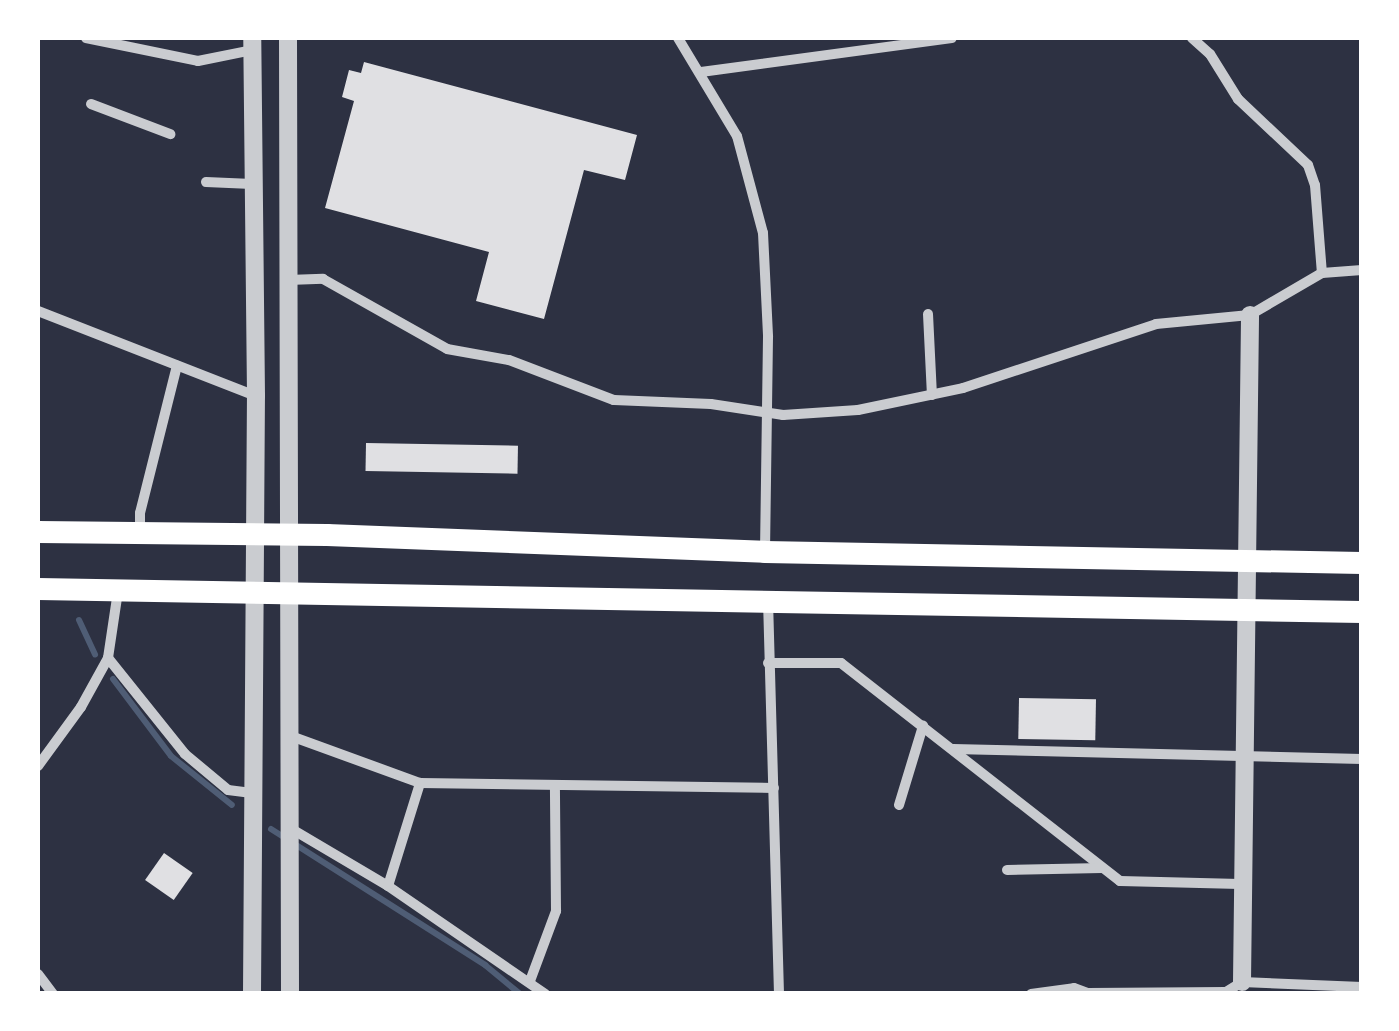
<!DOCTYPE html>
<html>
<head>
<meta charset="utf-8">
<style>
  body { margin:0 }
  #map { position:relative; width:1399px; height:1031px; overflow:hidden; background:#2d3142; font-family:"Times New Roman",serif }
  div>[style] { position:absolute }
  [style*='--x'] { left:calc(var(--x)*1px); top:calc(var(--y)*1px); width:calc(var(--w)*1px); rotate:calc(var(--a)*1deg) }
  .stream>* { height:6px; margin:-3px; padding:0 3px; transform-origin:3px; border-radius:3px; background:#4f5d75 }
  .building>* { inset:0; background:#e0e0e3; transform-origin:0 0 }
  .minor>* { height:10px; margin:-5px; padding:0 5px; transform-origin:5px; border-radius:5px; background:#caccd0 }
  .tertiary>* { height:18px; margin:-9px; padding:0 9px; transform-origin:9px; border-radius:9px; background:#caccd0 }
  .trunk>* { height:22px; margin:-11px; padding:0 11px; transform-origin:11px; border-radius:11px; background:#fff }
  span { translate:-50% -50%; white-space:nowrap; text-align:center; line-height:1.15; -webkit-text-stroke:8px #fff; paint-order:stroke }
  .frame { position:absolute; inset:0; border:40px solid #fff; pointer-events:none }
</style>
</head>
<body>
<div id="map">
  <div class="stream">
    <div style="--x:79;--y:620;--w:38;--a:65"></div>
    <div style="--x:113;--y:679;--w:96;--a:53"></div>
    <div style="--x:171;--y:756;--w:78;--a:38.8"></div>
    <div style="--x:271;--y:829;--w:254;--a:32.4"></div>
    <div style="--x:485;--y:965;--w:45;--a:39.6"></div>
  </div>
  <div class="building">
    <div style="clip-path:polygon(364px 62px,637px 135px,625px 180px,584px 170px,544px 319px,476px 301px,489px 252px,325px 208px,354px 101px,342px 97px,349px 70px,361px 73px)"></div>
    <div style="left:366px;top:443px;width:152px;height:28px;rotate:1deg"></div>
    <div style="left:1019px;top:698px;width:77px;height:41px;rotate:1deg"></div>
    <div style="left:164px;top:853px;width:35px;height:33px;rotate:35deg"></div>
  </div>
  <div class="minor">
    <div style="--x:86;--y:38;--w:114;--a:11.6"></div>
    <div style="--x:198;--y:61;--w:55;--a:-11.5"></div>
    <div style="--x:678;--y:38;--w:114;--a:59"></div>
    <div style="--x:737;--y:136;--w:100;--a:75"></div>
    <div style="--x:763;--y:233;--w:104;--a:87.2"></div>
    <div style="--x:768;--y:337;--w:214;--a:90.8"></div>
    <div style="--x:1192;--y:38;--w:24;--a:42"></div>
    <div style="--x:1210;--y:54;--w:53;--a:58.1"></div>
    <div style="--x:1238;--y:99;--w:96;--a:43.3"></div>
    <div style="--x:1308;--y:165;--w:21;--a:71"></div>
    <div style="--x:1315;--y:185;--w:88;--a:85.5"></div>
    <div style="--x:701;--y:72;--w:253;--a:-7.7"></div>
    <div style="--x:91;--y:104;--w:85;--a:20.8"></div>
    <div style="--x:206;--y:182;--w:46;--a:2.5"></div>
    <div style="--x:288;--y:280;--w:35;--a:-2"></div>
    <div style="--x:323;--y:279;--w:142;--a:29.4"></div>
    <div style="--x:447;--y:349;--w:63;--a:10.1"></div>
    <div style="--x:509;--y:360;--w:112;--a:20.9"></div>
    <div style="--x:614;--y:400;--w:97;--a:2.4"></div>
    <div style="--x:711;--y:404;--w:73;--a:8.7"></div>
    <div style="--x:783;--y:415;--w:75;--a:-3.8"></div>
    <div style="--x:858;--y:410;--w:107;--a:-11.8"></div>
    <div style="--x:963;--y:388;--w:203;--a:-18.3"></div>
    <div style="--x:1156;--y:324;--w:94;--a:-5.5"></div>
    <div style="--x:1250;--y:315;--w:83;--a:-30.3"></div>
    <div style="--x:1322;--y:273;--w:40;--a:-4.3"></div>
    <div style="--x:38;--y:311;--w:234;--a:21.3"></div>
    <div style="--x:928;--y:314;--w:81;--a:87.2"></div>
    <div style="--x:140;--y:531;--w:18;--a:-90"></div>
    <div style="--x:140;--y:513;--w:152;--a:-75.9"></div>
    <div style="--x:768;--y:600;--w:394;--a:88.4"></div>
    <div style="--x:108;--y:658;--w:123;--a:51.3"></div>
    <div style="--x:185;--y:754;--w:56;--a:39.9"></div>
    <div style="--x:228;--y:790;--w:24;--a:7"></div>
    <div style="--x:768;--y:663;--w:73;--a:0"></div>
    <div style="--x:841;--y:663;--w:354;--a:38"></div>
    <div style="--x:1120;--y:881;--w:120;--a:1.4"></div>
    <div style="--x:288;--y:735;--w:140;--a:20"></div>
    <div style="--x:420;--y:783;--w:354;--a:0.8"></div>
    <div style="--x:953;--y:749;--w:409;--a:1.4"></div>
    <div style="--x:38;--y:766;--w:73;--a:-53.9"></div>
    <div style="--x:81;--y:707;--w:56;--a:-61.1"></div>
    <div style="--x:108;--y:658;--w:68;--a:-81.5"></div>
    <div style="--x:899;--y:805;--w:83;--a:-73.1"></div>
    <div style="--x:290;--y:828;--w:114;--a:30.6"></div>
    <div style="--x:388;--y:886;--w:191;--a:34.5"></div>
    <div style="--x:1007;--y:870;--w:95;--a:-1.2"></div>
    <div style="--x:388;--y:886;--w:108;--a:-72.7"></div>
    <div style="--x:38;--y:974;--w:25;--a:53"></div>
    <div style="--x:530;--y:981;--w:75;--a:-69.6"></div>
    <div style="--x:556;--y:911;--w:124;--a:-90.5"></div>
    <div style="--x:1031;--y:994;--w:43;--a:-7.9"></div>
    <div style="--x:1074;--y:988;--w:15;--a:20"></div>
    <div style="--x:1088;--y:993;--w:138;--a:-0.4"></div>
    <div style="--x:1226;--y:992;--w:19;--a:-32"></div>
    <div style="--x:1242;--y:982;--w:120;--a:2.4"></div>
  </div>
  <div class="tertiary">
    <div style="--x:288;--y:38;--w:956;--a:89.88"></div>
    <div style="--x:1242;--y:982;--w:667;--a:-89.31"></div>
    <div style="--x:252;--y:994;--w:598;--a:-89.62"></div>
    <div style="--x:256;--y:396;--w:358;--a:-90.6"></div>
  </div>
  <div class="trunk">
    <div style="--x:38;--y:532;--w:289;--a:0.6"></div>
    <div style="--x:327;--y:535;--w:438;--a:2.2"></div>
    <div style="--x:765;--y:552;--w:597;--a:1.06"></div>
    <div style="--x:38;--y:589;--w:1324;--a:1"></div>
  </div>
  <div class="frame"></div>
</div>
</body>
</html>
